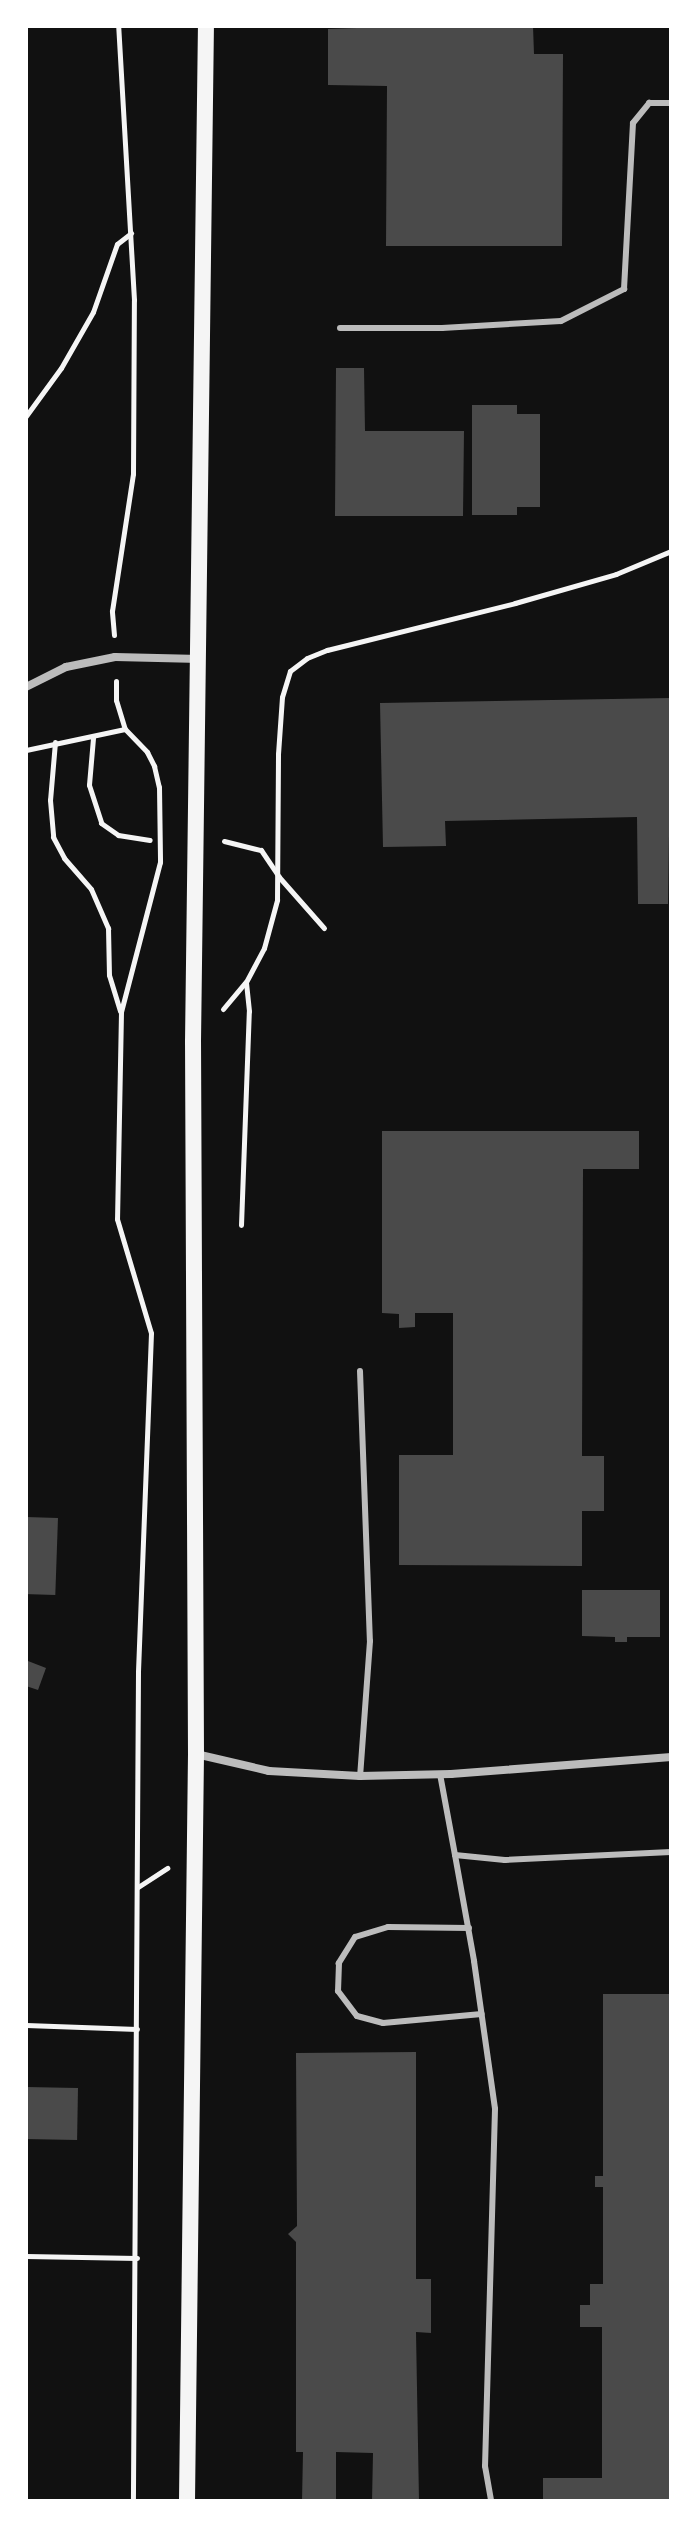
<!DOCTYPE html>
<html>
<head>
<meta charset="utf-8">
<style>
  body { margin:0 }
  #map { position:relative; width:697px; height:2527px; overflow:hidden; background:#111; font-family:"Fira Sans",sans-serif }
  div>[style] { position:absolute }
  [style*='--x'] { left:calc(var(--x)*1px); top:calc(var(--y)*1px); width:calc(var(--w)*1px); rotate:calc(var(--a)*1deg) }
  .building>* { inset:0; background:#4a4a4a; transform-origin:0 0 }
  .path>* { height:5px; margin:-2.5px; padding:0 2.5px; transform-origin:2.5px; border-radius:2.5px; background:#f5f5f5 }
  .service>* { height:6px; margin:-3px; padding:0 3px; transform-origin:3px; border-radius:3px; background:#bcbcbc }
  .minor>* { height:8px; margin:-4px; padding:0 4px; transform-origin:4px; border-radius:4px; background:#bcbcbc }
  .secondary>* { height:16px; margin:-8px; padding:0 8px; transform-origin:8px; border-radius:8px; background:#f5f5f5 }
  span { translate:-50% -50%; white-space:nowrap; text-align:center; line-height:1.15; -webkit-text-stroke:6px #fff; paint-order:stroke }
  .frame { position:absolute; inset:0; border:28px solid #fff; pointer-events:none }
</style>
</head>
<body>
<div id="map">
  <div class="building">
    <div style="clip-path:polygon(415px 26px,533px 26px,534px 54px,563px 54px,562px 246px,386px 246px,387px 86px,328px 85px,328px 29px)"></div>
    <div style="clip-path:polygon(336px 368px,364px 368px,365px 431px,464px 431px,463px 516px,335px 516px)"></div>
    <div style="clip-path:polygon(472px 405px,517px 405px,517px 414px,540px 414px,540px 507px,517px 507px,517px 515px,472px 515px)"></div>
    <div style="clip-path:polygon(671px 698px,668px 904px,638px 904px,637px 817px,445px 821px,446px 846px,383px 847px,380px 703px)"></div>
    <div style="clip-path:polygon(382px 1131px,639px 1131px,639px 1169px,583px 1169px,582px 1456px,604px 1456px,604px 1511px,582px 1511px,582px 1566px,399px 1565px,399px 1455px,453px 1455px,453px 1313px,415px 1313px,415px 1327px,399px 1328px,399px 1314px,382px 1313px)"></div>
    <div style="left:26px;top:1517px;width:32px;height:77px;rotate:2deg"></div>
    <div style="clip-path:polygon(582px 1590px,660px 1590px,660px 1637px,627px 1637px,627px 1642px,615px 1642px,615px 1637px,582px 1636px)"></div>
    <div style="clip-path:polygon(28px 1661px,46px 1668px,38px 1690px,26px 1686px)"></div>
    <div style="clip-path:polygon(603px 1994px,671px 1994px,671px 2501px,543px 2501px,543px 2478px,602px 2478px,602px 2327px,580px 2327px,580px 2305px,590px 2305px,590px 2284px,603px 2284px,603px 2187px,595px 2187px,595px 2176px,603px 2176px)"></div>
    <div style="clip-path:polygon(416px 2052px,416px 2279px,431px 2279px,431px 2333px,416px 2332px,419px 2501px,372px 2501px,373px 2453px,336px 2452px,336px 2501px,302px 2501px,303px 2452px,296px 2452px,296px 2242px,288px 2234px,297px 2226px,296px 2053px)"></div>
    <div style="left:26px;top:2087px;width:52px;height:52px;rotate:1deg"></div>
  </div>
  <div class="path">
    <div style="--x:26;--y:416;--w:59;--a:-53.9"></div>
    <div style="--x:61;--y:368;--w:64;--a:-60.3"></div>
    <div style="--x:93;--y:312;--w:72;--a:-70.6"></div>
    <div style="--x:117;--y:244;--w:18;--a:-38"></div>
    <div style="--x:114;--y:635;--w:24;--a:-95"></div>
    <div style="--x:112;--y:611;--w:139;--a:-81.3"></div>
    <div style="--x:133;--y:474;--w:174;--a:-89.7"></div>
    <div style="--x:134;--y:300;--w:274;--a:-93.3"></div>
    <div style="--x:116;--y:681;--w:19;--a:90"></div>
    <div style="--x:116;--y:700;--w:30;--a:73"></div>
    <div style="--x:125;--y:729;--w:32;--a:46"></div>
    <div style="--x:147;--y:752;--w:16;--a:63"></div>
    <div style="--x:154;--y:766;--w:22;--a:77"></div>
    <div style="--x:159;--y:787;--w:75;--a:89.2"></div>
    <div style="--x:160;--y:862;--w:155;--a:104.6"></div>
    <div style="--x:121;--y:1012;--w:207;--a:91.1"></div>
    <div style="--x:117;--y:1219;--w:119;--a:73.4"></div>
    <div style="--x:151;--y:1333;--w:339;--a:92.2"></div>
    <div style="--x:138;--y:1672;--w:829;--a:90.35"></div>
    <div style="--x:93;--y:738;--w:47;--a:94.9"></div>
    <div style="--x:89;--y:785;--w:40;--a:72"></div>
    <div style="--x:101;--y:823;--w:21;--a:35"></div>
    <div style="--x:118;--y:835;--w:32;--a:9"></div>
    <div style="--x:55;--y:742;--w:58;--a:94.9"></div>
    <div style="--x:50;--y:800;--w:37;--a:85"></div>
    <div style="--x:53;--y:837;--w:24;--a:62"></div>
    <div style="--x:64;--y:858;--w:41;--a:48.9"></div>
    <div style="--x:91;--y:889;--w:43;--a:66.4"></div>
    <div style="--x:108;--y:928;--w:47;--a:88.8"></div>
    <div style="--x:109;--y:975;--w:38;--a:73"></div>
    <div style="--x:26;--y:750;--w:101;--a:-12"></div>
    <div style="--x:224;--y:841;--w:38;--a:14"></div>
    <div style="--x:261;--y:850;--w:32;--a:56"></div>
    <div style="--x:279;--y:877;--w:68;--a:48.6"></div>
    <div style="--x:223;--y:1009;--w:35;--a:-50"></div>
    <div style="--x:246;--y:982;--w:38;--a:-62"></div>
    <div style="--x:264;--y:948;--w:50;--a:-74.8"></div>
    <div style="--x:277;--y:900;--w:146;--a:-89.6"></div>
    <div style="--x:278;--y:754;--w:57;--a:-86"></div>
    <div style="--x:282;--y:697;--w:27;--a:-73"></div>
    <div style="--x:290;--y:671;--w:21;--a:-37"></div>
    <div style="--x:307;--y:658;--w:22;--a:-22"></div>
    <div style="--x:327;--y:650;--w:194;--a:-14"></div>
    <div style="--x:515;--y:603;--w:105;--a:-16"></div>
    <div style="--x:616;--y:574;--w:60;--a:-22.7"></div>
    <div style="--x:241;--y:1225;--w:214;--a:-87.9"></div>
    <div style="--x:249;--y:1011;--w:28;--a:-96"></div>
    <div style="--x:138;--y:1887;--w:35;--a:-33"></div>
    <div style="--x:26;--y:2025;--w:111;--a:2.1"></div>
    <div style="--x:26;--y:2256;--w:111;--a:1"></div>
  </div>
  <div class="service">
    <div style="--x:340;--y:328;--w:102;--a:0"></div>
    <div style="--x:442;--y:328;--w:119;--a:-3.4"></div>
    <div style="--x:561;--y:321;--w:71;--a:-26.9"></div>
    <div style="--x:624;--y:289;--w:166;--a:-86.9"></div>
    <div style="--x:633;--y:123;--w:26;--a:-51"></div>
    <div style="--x:649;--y:103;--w:22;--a:0"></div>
    <div style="--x:360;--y:1371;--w:270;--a:87.9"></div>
    <div style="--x:370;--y:1641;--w:135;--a:94.2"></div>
    <div style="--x:440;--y:1774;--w:82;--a:79.5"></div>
    <div style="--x:455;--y:1855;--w:50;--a:5.7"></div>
    <div style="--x:505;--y:1860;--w:166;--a:-2.8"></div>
    <div style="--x:455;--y:1855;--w:108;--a:79.8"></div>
    <div style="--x:474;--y:1961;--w:149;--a:81.9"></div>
    <div style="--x:495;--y:2109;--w:357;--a:91.6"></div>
    <div style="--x:485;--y:2466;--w:36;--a:80"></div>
    <div style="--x:469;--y:1928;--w:81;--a:-179.3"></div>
    <div style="--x:388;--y:1927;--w:34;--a:163"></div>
    <div style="--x:355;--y:1937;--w:31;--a:122"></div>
    <div style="--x:339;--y:1963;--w:28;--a:92"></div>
    <div style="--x:338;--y:1991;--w:31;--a:53"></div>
    <div style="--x:357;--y:2016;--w:27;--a:15"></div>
    <div style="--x:383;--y:2023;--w:99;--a:-5.2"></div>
  </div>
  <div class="minor">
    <div style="--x:26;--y:687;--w:45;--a:-26.6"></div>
    <div style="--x:66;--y:667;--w:50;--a:-11.5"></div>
    <div style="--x:115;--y:657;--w:85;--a:1.3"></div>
    <div style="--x:196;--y:1754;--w:75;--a:13.1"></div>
    <div style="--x:269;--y:1771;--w:91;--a:3.1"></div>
    <div style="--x:360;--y:1776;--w:91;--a:-1.3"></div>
    <div style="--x:451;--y:1774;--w:221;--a:-4.4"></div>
  </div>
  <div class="secondary">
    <div style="--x:187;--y:2501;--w:747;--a:-89.31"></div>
    <div style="--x:196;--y:1754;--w:712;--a:-90.24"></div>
    <div style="--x:193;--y:1042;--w:1016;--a:-89.27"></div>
  </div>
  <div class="frame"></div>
</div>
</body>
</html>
